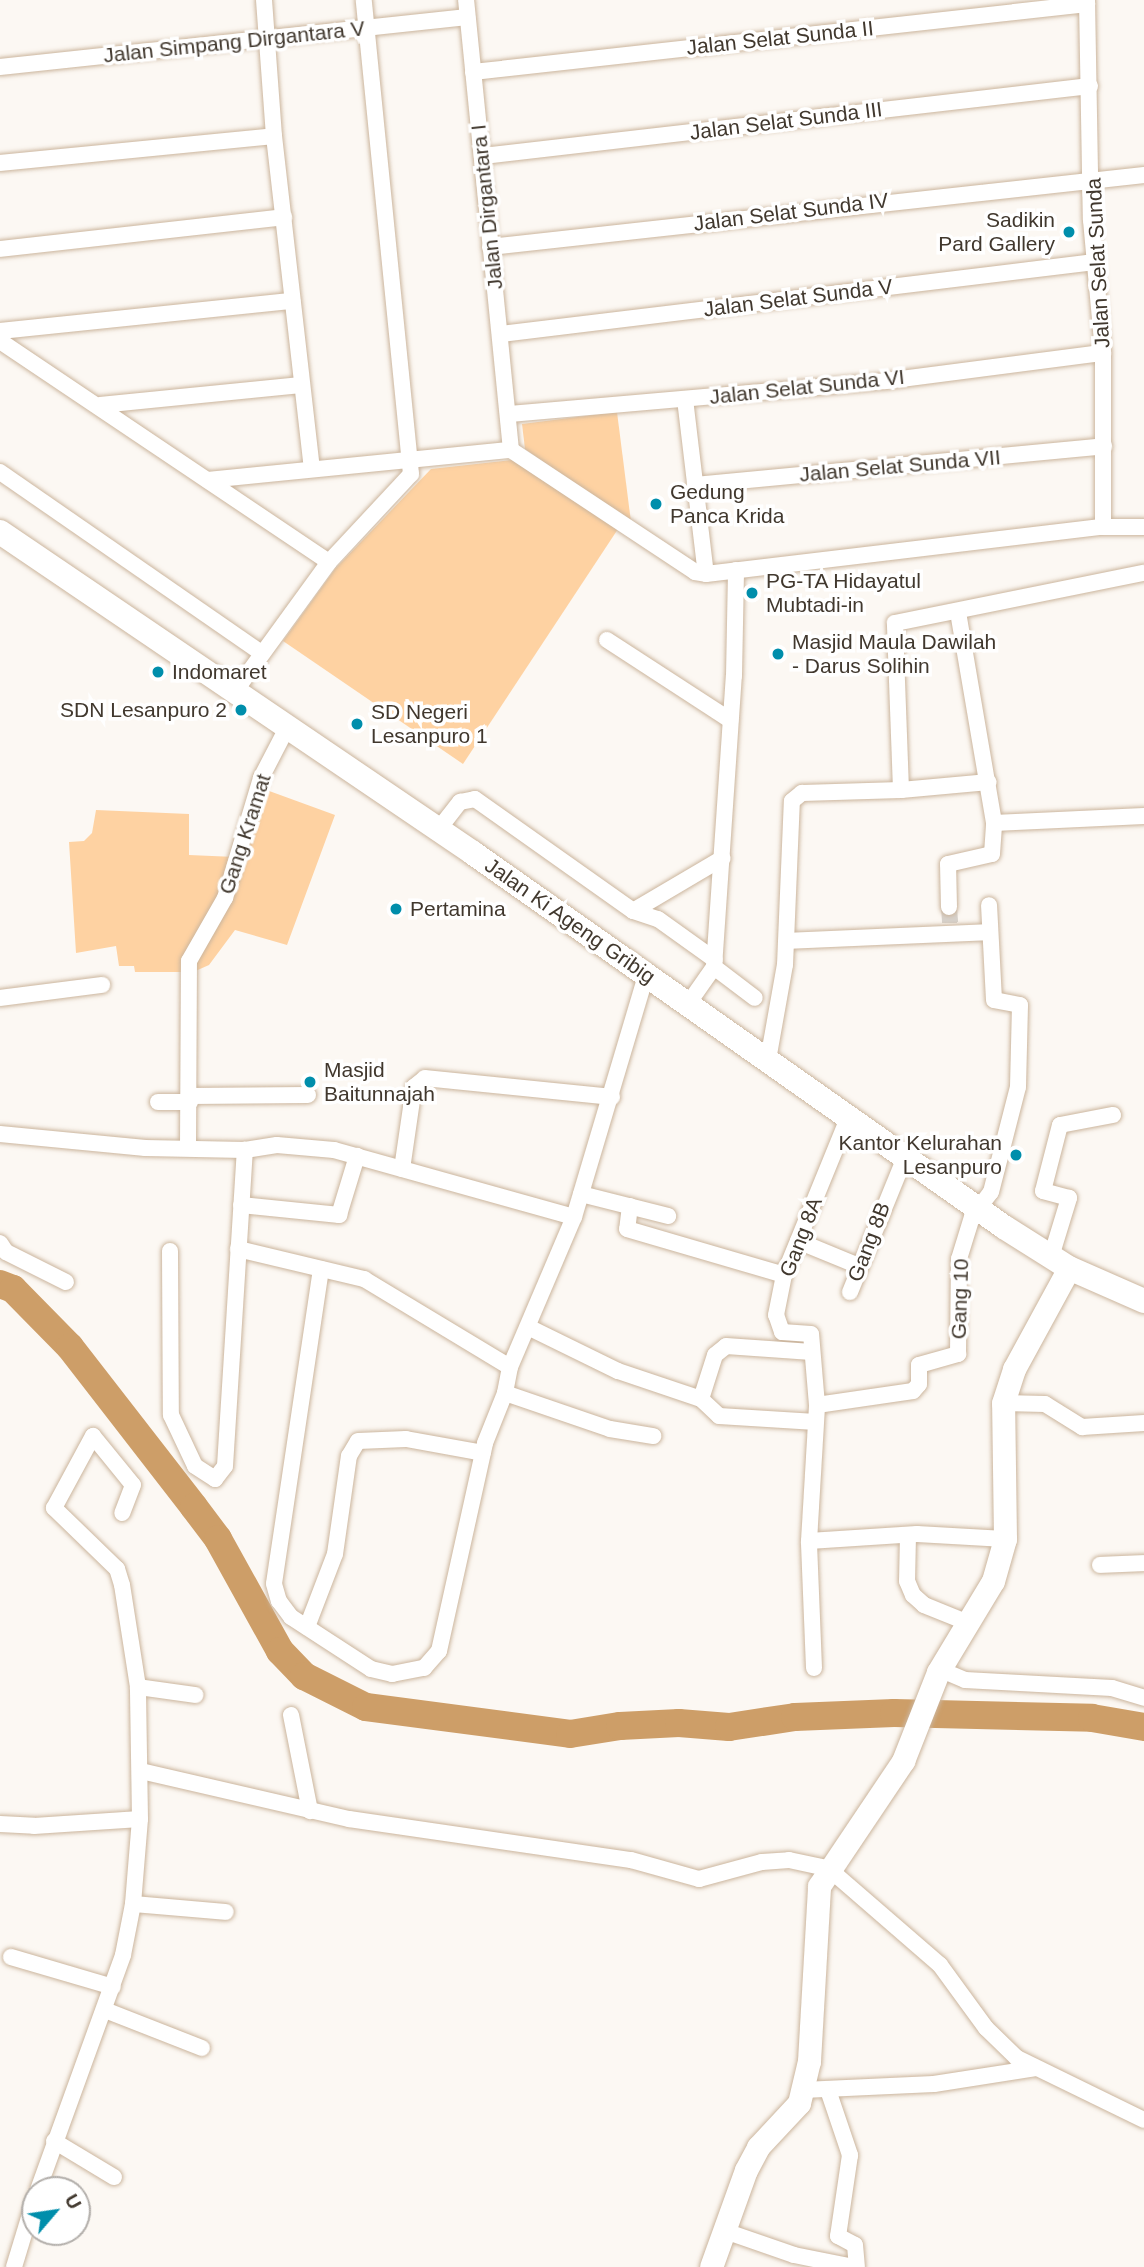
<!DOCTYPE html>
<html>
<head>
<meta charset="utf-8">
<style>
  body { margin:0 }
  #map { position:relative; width:1144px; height:2267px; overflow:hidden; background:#fcf8f3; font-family:Helvetica,sans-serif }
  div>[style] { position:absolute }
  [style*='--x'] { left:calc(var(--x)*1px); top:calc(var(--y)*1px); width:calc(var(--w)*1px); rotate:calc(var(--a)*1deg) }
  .green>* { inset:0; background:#fed2a2 }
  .river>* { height:28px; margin:-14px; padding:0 14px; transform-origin:14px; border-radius:14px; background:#cd9e68 }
  .street-tunnel>* { height:16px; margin-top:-8px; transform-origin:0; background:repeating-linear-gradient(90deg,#d7d2cc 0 16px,transparent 0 24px) }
  .roads { filter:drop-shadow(0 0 2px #cbb59d) drop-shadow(0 0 2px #cbb59d) }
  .street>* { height:16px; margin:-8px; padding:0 8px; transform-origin:8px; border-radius:8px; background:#fff }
  .secondary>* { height:23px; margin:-11.5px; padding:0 11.5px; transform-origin:11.5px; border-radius:11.5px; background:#fff }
  .primary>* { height:24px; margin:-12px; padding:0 12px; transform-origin:12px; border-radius:12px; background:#fff }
  .dots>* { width:19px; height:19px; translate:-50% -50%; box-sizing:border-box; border:4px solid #fff; border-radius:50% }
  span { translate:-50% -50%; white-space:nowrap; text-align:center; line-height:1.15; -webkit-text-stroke:7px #fff; paint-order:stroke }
  .street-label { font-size:21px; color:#41382e }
  .poi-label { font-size:21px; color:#41382e }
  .right { translate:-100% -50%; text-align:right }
  .left { translate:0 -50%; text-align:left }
  .north { position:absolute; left:21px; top:2176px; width:70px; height:70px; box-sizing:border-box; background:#fff; border:2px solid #b3afab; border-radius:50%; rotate:61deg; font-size:19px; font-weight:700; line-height:28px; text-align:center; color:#41382e }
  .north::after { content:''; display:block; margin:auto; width:24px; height:32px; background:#008eab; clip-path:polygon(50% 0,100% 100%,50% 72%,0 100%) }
</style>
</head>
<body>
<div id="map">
  <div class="green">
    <div style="clip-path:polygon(617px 412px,631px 522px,525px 449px,522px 424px)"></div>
    <div style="clip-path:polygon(512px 460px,618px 529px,463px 764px,283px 641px,335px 569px,431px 469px)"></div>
    <div style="clip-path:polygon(261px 788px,335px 815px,287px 945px,235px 930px,209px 965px,191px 973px)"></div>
    <div style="clip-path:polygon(96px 810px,189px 814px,189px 855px,235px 857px,184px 972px,135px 972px,134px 966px,119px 966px,116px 946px,76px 953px,69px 842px,84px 841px,92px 833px)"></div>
  </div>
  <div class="river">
    <div style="--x:0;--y:1284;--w:14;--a:21"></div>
    <div style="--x:13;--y:1289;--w:81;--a:45.5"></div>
    <div style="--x:70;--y:1347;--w:202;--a:52.2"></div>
    <div style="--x:194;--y:1507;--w:40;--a:53"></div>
    <div style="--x:218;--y:1539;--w:128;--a:61"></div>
    <div style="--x:280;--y:1651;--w:35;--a:46"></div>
    <div style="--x:304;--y:1676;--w:69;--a:26.6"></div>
    <div style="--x:366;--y:1707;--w:206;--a:7.5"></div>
    <div style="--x:570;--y:1734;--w:51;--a:-9.1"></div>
    <div style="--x:620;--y:1726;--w:59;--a:-2.9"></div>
    <div style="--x:679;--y:1723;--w:50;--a:4.6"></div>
    <div style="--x:729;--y:1727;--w:67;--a:-8.6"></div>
    <div style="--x:795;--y:1717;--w:99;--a:-2.3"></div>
    <div style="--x:894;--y:1713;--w:198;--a:1.4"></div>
    <div style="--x:1092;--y:1718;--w:53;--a:9.8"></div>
  </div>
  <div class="street-tunnel">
    <div style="--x:949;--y:907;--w:26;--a:86"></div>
  </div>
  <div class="roads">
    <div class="street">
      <div style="--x:264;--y:0;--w:136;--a:85.8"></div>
      <div style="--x:274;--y:136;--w:335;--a:83.5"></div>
      <div style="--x:1087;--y:0;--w:220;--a:89"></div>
      <div style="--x:1091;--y:220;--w:134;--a:84.8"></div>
      <div style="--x:1103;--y:353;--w:174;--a:90"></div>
      <div style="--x:0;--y:67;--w:470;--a:-6.1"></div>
      <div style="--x:473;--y:72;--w:618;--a:-6.32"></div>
      <div style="--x:483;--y:156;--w:611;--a:-6.58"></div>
      <div style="--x:0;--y:163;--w:275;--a:-5.6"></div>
      <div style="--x:490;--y:247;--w:658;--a:-6.28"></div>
      <div style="--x:0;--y:249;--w:286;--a:-6.4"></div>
      <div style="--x:0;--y:331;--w:294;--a:-5.9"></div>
      <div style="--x:501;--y:334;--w:598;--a:-6.91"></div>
      <div style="--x:0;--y:341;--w:396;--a:33.9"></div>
      <div style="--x:685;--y:399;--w:176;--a:83.2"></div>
      <div style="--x:100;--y:405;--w:202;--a:-5.7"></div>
      <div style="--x:509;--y:414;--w:378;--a:-5"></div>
      <div style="--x:886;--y:381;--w:219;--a:-7.4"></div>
      <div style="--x:511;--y:450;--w:221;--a:33.5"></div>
      <div style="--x:695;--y:572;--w:11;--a:10"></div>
      <div style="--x:706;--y:574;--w:400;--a:-6.8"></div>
      <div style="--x:1103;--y:527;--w:41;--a:0"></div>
      <div style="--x:0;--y:472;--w:318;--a:34.7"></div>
      <div style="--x:208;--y:480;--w:304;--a:-5.7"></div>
      <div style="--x:511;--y:450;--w:452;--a:-95.7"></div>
      <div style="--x:695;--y:485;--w:411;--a:-5.4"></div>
      <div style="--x:958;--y:612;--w:214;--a:80.3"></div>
      <div style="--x:994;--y:823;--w:150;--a:-2.7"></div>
      <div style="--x:607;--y:640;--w:147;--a:33"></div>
      <div style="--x:236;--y:690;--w:158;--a:-54"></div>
      <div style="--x:329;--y:562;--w:120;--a:-47"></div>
      <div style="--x:411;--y:474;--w:476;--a:-95.7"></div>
      <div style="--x:901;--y:790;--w:88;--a:-5.2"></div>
      <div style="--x:438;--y:830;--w:36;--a:-52"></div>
      <div style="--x:460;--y:802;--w:15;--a:-11"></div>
      <div style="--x:475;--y:799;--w:194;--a:35.3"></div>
      <div style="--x:633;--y:911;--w:26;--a:18"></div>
      <div style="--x:658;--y:919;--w:70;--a:35.7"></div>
      <div style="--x:949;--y:907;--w:43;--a:-91.3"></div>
      <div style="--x:948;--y:864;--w:45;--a:-12.8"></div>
      <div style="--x:992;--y:854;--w:31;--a:-86"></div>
      <div style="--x:633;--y:911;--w:104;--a:-30.5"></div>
      <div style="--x:787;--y:941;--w:203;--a:-2.5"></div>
      <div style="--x:714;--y:967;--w:51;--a:37.1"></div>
      <div style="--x:0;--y:998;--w:103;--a:-7.3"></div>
      <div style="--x:688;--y:1004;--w:45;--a:-54.9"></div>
      <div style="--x:714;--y:967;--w:292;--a:-86.1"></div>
      <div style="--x:734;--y:676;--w:106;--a:-88.9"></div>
      <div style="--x:768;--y:1060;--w:97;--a:-79.9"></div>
      <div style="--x:785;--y:965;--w:164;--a:-87.6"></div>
      <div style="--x:792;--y:801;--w:13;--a:-39"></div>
      <div style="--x:802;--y:793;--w:99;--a:-1.7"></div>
      <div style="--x:901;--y:790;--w:167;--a:-92.1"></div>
      <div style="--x:895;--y:623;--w:254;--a:-11.4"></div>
      <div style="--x:190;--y:1096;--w:118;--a:-0.5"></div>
      <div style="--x:158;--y:1102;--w:32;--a:0"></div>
      <div style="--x:0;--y:1134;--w:146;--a:5.5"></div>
      <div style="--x:145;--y:1148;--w:100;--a:1.1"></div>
      <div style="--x:245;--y:1150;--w:32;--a:-9"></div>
      <div style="--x:277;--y:1145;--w:57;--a:5"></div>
      <div style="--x:334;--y:1150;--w:249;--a:15.6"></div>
      <div style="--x:188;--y:1147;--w:186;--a:-89.7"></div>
      <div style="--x:189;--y:961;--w:73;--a:-60.3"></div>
      <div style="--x:225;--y:898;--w:125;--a:-73.3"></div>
      <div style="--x:261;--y:778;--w:59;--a:-62.6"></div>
      <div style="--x:402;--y:1169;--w:83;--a:-81.7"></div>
      <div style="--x:414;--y:1087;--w:14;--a:-39"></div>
      <div style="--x:425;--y:1078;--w:188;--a:5.8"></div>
      <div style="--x:581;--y:1194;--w:90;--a:14.2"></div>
      <div style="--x:241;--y:1205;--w:99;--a:5.8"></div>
      <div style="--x:339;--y:1215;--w:62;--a:-73"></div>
      <div style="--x:630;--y:1206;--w:23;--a:97"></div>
      <div style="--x:627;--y:1229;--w:164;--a:16.3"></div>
      <div style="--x:798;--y:1241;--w:66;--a:22.3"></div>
      <div style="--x:0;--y:1243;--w:11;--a:56"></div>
      <div style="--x:6;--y:1252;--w:67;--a:26.6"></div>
      <div style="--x:238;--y:1249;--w:130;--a:13.4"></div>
      <div style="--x:364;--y:1279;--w:170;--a:31.1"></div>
      <div style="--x:510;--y:1367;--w:26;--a:101"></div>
      <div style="--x:505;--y:1393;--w:111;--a:18.9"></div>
      <div style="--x:610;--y:1429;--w:44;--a:9.2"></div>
      <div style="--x:170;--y:1251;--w:164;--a:89.7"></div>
      <div style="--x:171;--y:1415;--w:56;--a:64.8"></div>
      <div style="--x:195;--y:1466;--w:24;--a:33"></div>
      <div style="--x:215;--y:1479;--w:16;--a:-52"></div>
      <div style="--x:225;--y:1466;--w:317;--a:-86.4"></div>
      <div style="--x:1051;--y:1257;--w:62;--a:-73"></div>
      <div style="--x:1069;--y:1198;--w:27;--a:-165"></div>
      <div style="--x:1043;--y:1191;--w:68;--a:-75.6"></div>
      <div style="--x:1060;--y:1125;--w:54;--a:-10.7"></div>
      <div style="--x:321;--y:1269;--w:318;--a:98.5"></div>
      <div style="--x:274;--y:1584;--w:18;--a:74"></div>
      <div style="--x:279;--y:1601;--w:20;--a:53"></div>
      <div style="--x:291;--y:1617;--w:95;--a:33"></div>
      <div style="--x:371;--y:1669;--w:22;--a:13"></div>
      <div style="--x:392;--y:1674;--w:33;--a:-11"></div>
      <div style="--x:424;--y:1668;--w:23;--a:-49"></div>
      <div style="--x:439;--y:1651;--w:213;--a:-77.5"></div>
      <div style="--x:485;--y:1443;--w:54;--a:-68.2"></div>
      <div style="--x:850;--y:1292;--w:148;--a:-67.8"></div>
      <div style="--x:528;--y:1327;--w:100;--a:26.1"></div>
      <div style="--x:618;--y:1371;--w:88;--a:18.6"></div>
      <div style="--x:701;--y:1399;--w:25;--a:43"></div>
      <div style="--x:719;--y:1416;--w:97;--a:3.5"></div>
      <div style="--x:510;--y:1367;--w:163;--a:-66.9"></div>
      <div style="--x:574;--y:1217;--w:252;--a:-73.4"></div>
      <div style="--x:701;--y:1399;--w:46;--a:-72.3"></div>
      <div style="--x:715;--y:1355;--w:14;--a:-39"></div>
      <div style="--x:726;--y:1346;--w:86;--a:4"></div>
      <div style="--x:1003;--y:1403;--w:42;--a:1.4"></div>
      <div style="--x:1045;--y:1404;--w:44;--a:31.9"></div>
      <div style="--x:1082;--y:1427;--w:62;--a:-3.7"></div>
      <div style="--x:817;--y:1405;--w:71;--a:-94.8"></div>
      <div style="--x:811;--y:1334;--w:29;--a:-176"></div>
      <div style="--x:782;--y:1332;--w:18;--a:-109"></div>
      <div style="--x:776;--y:1315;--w:41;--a:-78.7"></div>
      <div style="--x:784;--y:1275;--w:172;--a:-67.8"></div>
      <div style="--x:908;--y:1535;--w:46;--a:91.2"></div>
      <div style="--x:907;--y:1581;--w:15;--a:67"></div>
      <div style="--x:913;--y:1595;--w:15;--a:42"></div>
      <div style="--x:924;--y:1605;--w:45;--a:22"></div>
      <div style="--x:809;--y:1541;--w:108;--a:-3.7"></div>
      <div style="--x:917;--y:1534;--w:88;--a:3.3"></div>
      <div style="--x:1100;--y:1565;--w:44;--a:-2.6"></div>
      <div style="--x:307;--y:1627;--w:78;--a:-69"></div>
      <div style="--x:335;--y:1554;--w:99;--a:-81.9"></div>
      <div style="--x:349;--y:1456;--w:17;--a:-59"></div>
      <div style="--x:358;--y:1441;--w:48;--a:-2.4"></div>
      <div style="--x:406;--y:1439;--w:78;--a:10.3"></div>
      <div style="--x:814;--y:1668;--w:127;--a:-92.3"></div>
      <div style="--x:809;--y:1541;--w:136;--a:-86.6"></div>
      <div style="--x:817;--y:1405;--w:97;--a:-8.3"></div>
      <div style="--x:913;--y:1391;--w:9;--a:-49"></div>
      <div style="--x:919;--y:1384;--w:19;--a:-90"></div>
      <div style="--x:919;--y:1365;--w:41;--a:-15.8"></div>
      <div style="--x:958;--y:1354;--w:95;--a:-89.4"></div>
      <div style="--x:959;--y:1259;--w:44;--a:-72.8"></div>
      <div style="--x:972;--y:1217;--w:31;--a:-53"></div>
      <div style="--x:991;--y:1192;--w:108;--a:-75.6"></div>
      <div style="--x:1018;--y:1087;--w:82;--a:-88.6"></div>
      <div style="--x:1020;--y:1005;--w:26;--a:-169"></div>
      <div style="--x:994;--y:1000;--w:95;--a:-93"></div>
      <div style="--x:939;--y:1669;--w:28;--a:23"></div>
      <div style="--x:965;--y:1680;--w:147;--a:3.1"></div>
      <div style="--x:1112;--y:1688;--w:34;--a:17"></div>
      <div style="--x:138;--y:1687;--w:58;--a:8"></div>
      <div style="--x:291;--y:1715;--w:98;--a:78.8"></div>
      <div style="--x:141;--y:1771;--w:213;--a:13"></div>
      <div style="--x:349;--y:1819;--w:285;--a:8.3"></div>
      <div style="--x:631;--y:1860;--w:71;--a:15.6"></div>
      <div style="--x:699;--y:1879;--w:65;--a:-15.1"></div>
      <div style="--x:762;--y:1862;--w:27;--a:-4"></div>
      <div style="--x:789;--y:1860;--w:40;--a:12"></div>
      <div style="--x:828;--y:1868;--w:148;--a:40.9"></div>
      <div style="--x:940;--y:1965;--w:78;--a:53.9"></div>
      <div style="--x:986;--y:2028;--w:43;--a:44.1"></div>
      <div style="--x:1017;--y:2058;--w:141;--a:26"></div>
      <div style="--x:0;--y:1824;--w:34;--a:3"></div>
      <div style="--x:34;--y:1826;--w:106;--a:-3.8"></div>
      <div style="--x:133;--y:1904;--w:93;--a:4.9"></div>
      <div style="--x:11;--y:1957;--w:106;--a:16.4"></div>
      <div style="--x:105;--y:2010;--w:104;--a:21.4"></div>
      <div style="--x:803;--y:2090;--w:131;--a:-2.6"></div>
      <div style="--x:934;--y:2084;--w:103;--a:-8.9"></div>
      <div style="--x:828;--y:2090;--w:69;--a:71.3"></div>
      <div style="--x:850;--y:2155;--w:82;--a:98.4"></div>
      <div style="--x:838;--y:2236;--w:19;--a:28"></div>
      <div style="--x:855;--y:2245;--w:22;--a:85"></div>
      <div style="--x:54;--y:2141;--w:70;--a:31"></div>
      <div style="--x:38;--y:2190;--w:250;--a:-70.1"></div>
      <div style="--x:123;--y:1955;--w:52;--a:-78.9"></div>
      <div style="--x:133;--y:1904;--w:85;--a:-85.3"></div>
      <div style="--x:140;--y:1819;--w:132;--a:-90.9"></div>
      <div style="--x:138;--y:1687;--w:103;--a:-98.9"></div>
      <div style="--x:122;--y:1585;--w:17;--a:-107"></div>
      <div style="--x:117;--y:1569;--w:88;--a:-135.9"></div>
      <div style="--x:54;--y:1508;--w:82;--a:-61.6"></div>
      <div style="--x:93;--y:1436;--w:63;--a:50.8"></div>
      <div style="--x:133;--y:1485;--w:30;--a:111"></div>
      <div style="--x:722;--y:2230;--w:76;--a:19.1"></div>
      <div style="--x:794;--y:2255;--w:60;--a:11.5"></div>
      <div style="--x:14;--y:2267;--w:72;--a:-73.1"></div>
    </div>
    <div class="secondary">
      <div style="--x:711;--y:2267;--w:103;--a:-70.2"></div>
      <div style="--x:746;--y:2170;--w:26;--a:-62"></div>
      <div style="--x:758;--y:2147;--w:60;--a:-47"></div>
      <div style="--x:799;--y:2103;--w:43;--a:-76.6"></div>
      <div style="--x:809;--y:2061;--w:175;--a:-86.7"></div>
      <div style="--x:819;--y:1886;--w:151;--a:-56.1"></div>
      <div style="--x:903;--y:1761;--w:96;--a:-68.5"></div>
      <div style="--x:938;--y:1672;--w:106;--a:-58.9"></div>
      <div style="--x:993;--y:1581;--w:44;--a:-74.1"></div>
      <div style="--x:1005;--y:1539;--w:136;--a:-90.8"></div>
      <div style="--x:1003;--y:1403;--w:36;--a:-72"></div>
      <div style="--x:1014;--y:1369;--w:115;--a:-61.4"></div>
    </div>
    <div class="primary">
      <div style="--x:0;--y:532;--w:572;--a:34.16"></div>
      <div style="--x:473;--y:853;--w:649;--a:35.16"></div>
      <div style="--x:1004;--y:1227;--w:77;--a:32.2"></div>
      <div style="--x:1069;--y:1268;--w:82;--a:23.7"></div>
    </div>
  </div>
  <div class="dots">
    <div style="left:1069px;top:232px;background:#008eab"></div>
    <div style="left:656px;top:504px;background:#008eab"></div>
    <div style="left:752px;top:593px;background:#008eab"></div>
    <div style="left:778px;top:654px;background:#008eab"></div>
    <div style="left:158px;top:672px;background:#008eab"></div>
    <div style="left:241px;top:710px;background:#008eab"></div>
    <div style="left:357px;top:724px;background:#008eab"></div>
    <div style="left:396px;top:909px;background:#008eab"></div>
    <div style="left:310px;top:1082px;background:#008eab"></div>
    <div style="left:1016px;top:1155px;background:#008eab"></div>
  </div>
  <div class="street-label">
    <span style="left:780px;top:38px;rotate:-6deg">Jalan Selat Sunda II</span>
    <span style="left:234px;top:42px;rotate:-6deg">Jalan Simpang Dirgantara V</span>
    <span style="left:786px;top:121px;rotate:-7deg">Jalan Selat Sunda III</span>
    <span style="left:487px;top:207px;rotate:-96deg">Jalan Dirgantara I</span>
    <span style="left:791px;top:212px;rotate:-7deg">Jalan Selat Sunda IV</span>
    <span style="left:1098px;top:263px;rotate:-93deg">Jalan Selat Sunda</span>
    <span style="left:798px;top:298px;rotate:-7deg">Jalan Selat Sunda V</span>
    <span style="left:807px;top:387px;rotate:-6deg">Jalan Selat Sunda VI</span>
    <span style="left:900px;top:466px;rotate:-5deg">Jalan Selat Sunda VII</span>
    <span style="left:245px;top:834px;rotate:-72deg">Gang Kramat</span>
    <span style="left:570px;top:921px;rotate:35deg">Jalan Ki Ageng Gribig</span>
    <span style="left:801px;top:1237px;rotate:-69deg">Gang 8A</span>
    <span style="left:869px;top:1242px;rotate:-69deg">Gang 8B</span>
    <span style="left:960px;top:1299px;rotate:-88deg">Gang 10</span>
  </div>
  <div class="poi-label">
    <span class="right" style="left:1055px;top:232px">Sadikin<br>Pard Gallery</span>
    <span class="left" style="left:670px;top:504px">Gedung<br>Panca Krida</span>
    <span class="left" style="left:766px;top:593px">PG-TA Hidayatul<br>Mubtadi-in</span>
    <span class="left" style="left:792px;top:654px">Masjid Maula Dawilah<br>- Darus Solihin</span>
    <span class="left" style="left:172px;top:672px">Indomaret</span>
    <span class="right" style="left:227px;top:710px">SDN Lesanpuro 2</span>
    <span class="left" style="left:371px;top:724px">SD Negeri<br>Lesanpuro 1</span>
    <span class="left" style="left:410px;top:909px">Pertamina</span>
    <span class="left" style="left:324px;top:1082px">Masjid<br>Baitunnajah</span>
    <span class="right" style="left:1002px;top:1155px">Kantor Kelurahan<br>Lesanpuro</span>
  </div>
  <div class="north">U</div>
</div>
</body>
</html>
